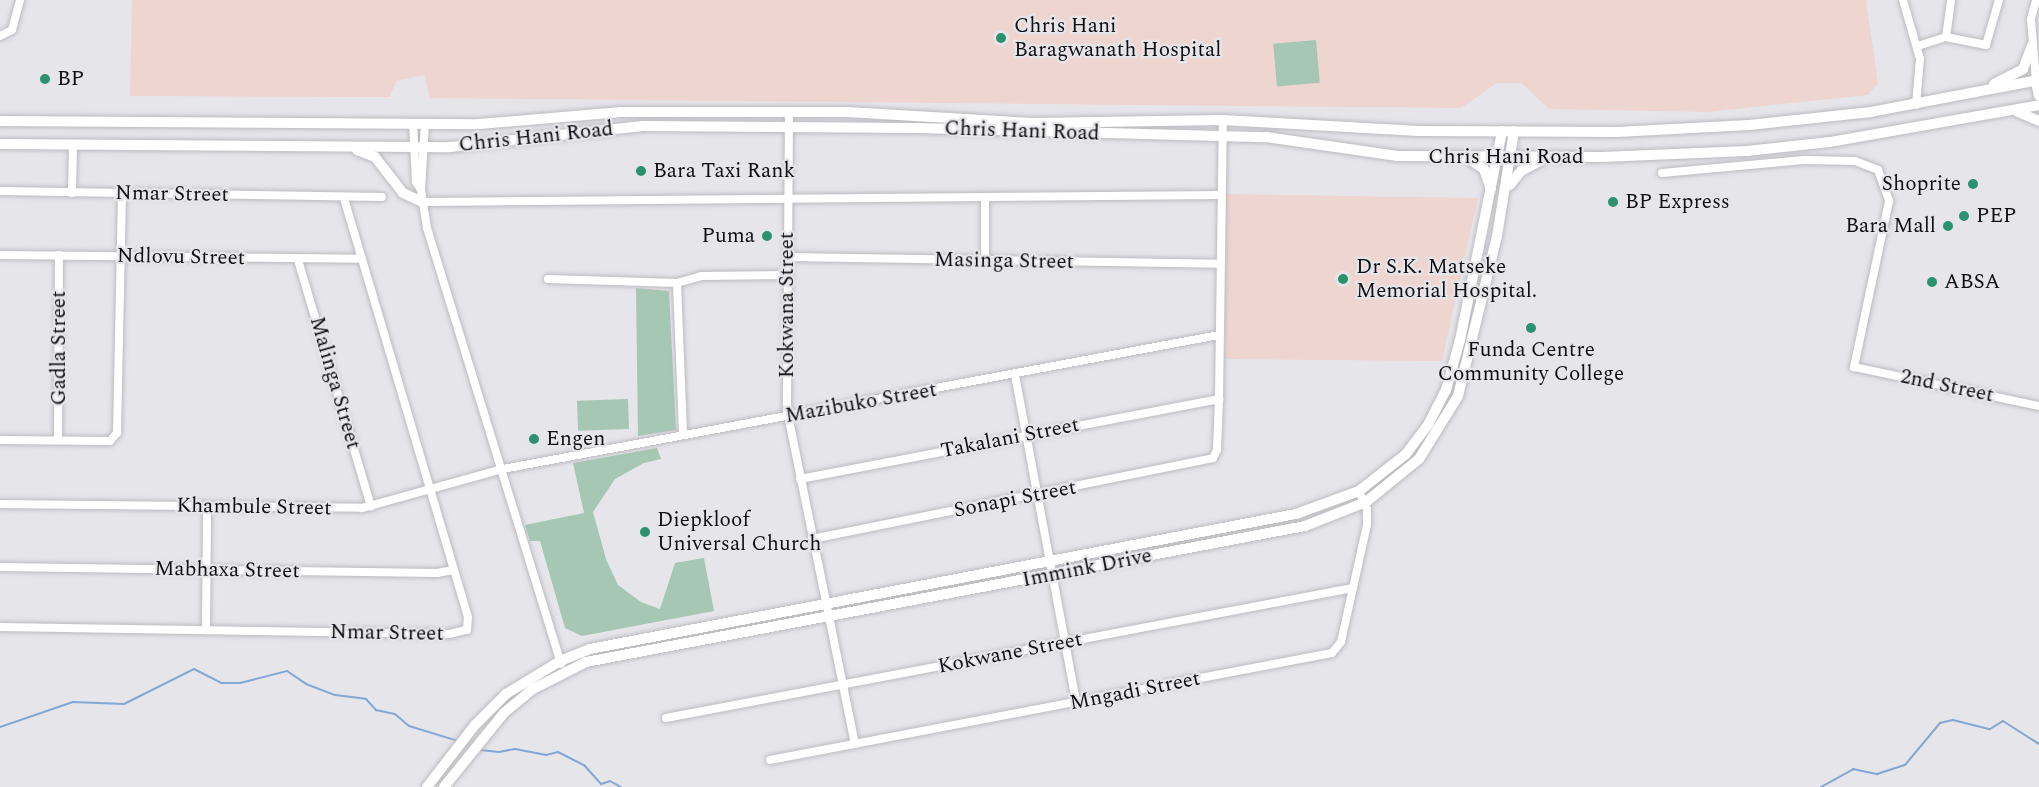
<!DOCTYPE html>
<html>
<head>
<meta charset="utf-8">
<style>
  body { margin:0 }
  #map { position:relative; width:2039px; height:787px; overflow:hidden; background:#e6e5ea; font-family:Spectral,serif }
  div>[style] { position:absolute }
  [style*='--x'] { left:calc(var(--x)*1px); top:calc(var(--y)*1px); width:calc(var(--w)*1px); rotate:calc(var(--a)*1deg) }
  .medical>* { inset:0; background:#efd5d0 }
  .green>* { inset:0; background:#a5c7b3; transform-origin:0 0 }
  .stream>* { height:2px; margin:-1px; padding:0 1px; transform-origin:1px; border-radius:1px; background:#82a7d3 }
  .roads { filter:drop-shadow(0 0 2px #bcbbc0) drop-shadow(0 0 2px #bcbbc0) }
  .street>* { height:8px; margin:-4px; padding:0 4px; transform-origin:4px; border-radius:4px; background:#fff }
  .secondary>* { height:10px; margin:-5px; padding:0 5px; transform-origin:5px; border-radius:5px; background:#fff }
  .dots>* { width:16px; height:16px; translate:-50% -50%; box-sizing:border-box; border:3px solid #e6e5ea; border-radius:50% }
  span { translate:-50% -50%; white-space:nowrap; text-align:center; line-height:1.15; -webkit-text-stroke:4.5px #e6e5ea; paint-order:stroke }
  .poi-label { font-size:21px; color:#0f0e10 }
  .left { translate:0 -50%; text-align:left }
  .right { translate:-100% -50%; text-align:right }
  .street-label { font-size:21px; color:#0f0e10 }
</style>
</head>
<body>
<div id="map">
  <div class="medical">
    <div style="clip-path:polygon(132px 0,1866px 0,1878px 83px,1868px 95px,1707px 112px,1549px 109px,1521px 83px,1497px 83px,1461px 108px,430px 98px,424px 75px,396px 81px,390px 97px,130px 96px)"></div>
    <div style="clip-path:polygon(1226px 194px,1478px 198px,1442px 361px,1225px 359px)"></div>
  </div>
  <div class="green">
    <div style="left:1316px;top:40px;width:43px;height:43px;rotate:85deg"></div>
    <div style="clip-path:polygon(636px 288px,669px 291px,676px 430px,638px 436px)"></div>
    <div style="left:628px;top:399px;width:30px;height:51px;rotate:88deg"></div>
    <div style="clip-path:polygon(657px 448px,661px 459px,644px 463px,615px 479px,593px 512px,606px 559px,618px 585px,641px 602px,660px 609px,675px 563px,704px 558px,714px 611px,582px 636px,565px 628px,540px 541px,530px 541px,525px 525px,584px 513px,573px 463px)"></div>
  </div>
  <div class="stream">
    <div style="--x:0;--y:727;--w:77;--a:-18.9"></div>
    <div style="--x:73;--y:702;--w:51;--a:2.2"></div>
    <div style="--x:124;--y:704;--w:78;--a:-26.6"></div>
    <div style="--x:194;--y:669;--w:30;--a:27"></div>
    <div style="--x:221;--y:683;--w:19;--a:0"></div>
    <div style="--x:240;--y:683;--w:49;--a:-14.3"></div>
    <div style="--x:287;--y:671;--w:23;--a:34"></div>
    <div style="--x:306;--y:684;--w:31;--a:21"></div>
    <div style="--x:335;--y:695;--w:31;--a:7"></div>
    <div style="--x:366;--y:699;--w:15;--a:48"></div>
    <div style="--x:376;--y:710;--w:19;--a:12"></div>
    <div style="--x:395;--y:714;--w:18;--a:41"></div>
    <div style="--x:409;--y:726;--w:51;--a:17"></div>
    <div style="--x:480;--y:750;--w:19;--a:6"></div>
    <div style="--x:499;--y:752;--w:16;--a:-11"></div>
    <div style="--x:515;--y:749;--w:32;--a:11"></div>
    <div style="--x:546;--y:755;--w:12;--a:-14"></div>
    <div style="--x:558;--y:752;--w:29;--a:27"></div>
    <div style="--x:584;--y:765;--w:25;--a:48"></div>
    <div style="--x:601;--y:784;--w:9;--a:-18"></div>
    <div style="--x:610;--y:781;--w:13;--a:29"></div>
    <div style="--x:1821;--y:787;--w:37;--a:-29"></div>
    <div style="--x:1853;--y:769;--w:25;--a:12"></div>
    <div style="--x:1877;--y:774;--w:29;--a:-18"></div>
    <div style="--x:1905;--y:765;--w:55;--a:-50.2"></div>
    <div style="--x:1940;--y:723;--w:13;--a:-13"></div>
    <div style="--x:1953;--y:720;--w:38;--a:14"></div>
    <div style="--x:1990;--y:729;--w:15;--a:-32"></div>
    <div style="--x:2003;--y:721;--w:43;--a:32.6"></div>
  </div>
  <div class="roads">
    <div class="street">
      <div style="--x:1903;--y:0;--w:61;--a:73.9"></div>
      <div style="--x:1920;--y:59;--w:46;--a:95"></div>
      <div style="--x:0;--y:36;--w:13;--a:-27"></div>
      <div style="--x:12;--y:30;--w:31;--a:-75"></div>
      <div style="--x:1946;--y:37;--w:37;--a:-82"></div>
      <div style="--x:1918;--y:46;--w:29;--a:-18"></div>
      <div style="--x:1946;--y:37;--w:41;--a:11.3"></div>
      <div style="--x:1986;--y:45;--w:47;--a:-73.9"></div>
      <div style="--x:2036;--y:81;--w:62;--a:-94.6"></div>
      <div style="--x:2031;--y:19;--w:20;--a:-75"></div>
      <div style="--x:789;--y:112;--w:298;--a:90.4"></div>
      <div style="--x:787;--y:410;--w:340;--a:78.5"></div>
      <div style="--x:413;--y:123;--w:59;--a:87.1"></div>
      <div style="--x:416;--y:182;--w:9;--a:58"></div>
      <div style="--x:425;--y:123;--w:67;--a:93.4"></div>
      <div style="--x:421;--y:190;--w:38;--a:81"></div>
      <div style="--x:427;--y:228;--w:456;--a:72.9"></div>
      <div style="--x:1662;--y:173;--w:145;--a:-5.2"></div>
      <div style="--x:1806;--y:160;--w:49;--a:1.2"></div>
      <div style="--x:1855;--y:161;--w:25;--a:21"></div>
      <div style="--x:1878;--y:170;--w:33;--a:70"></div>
      <div style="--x:1889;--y:201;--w:170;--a:101.9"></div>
      <div style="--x:1854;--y:367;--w:189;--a:11.9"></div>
      <div style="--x:0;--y:191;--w:382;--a:0.9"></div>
      <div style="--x:72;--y:193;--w:48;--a:-88.8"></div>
      <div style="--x:422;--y:202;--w:799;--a:-0.5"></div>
      <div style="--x:0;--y:255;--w:362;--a:0.6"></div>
      <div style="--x:788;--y:257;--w:432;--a:0.9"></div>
      <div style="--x:298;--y:260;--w:257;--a:73.5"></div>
      <div style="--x:985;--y:260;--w:63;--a:-90"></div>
      <div style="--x:548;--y:279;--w:129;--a:1.8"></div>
      <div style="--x:677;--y:283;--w:25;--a:-16"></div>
      <div style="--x:701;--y:276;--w:86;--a:-0.7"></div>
      <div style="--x:677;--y:283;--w:152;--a:87.7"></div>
      <div style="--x:1015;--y:375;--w:333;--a:79.4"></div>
      <div style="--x:0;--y:440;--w:110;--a:0.5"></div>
      <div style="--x:110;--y:441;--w:11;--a:-49"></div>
      <div style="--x:117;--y:433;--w:239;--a:-88.8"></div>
      <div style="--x:58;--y:440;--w:185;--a:-89.7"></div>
      <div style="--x:800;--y:479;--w:427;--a:-10.8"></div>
      <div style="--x:0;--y:504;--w:362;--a:0.6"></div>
      <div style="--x:362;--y:508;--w:146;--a:-15.5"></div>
      <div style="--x:503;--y:469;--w:728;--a:-10.6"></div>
      <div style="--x:812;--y:539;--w:409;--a:-11.4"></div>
      <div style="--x:1213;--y:458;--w:9;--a:-63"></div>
      <div style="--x:1217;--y:450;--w:51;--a:-87.8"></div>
      <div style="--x:1219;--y:399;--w:279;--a:-89.2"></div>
      <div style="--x:0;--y:567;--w:437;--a:0.8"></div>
      <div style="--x:437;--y:573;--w:17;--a:-10"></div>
      <div style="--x:0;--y:627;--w:449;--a:0.9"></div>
      <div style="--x:449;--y:634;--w:18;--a:-13"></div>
      <div style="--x:467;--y:630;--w:13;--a:-86"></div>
      <div style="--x:468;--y:617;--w:437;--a:-106.5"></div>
      <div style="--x:206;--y:629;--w:122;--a:-89.5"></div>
      <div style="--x:666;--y:718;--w:699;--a:-10.72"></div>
      <div style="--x:770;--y:760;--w:572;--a:-10.78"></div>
      <div style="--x:1332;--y:653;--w:14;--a:-51"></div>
      <div style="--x:1341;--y:642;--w:120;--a:-77.5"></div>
      <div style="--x:1367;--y:525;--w:16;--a:-90"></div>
      <div style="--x:1367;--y:509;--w:20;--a:-114"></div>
    </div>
    <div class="secondary">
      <div style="--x:2036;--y:81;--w:15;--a:79"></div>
      <div style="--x:1994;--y:84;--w:33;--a:-27"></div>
      <div style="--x:2023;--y:69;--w:25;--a:-69"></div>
      <div style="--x:2018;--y:112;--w:23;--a:23"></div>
      <div style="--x:0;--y:121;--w:479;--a:0.4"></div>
      <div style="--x:479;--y:124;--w:143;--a:-4.8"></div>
      <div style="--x:621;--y:112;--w:226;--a:0"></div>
      <div style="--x:847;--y:112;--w:186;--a:3.4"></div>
      <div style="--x:1033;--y:123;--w:190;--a:-0.9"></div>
      <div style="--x:1223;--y:120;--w:196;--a:3.2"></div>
      <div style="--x:1419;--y:131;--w:198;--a:0.3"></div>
      <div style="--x:1617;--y:132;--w:132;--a:-3"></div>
      <div style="--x:1749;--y:125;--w:123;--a:-6.1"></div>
      <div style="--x:1871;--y:112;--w:171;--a:-10.8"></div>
      <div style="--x:0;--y:144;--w:450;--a:0.4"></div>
      <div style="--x:450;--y:147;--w:194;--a:-6.2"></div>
      <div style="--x:643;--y:126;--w:273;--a:0.4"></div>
      <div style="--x:916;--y:128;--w:350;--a:1.5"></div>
      <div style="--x:1266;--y:137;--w:133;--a:8.2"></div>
      <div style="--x:1398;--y:156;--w:204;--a:0.3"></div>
      <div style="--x:1602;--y:157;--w:145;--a:-2.4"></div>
      <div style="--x:1747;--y:151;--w:83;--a:-6.2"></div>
      <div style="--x:1830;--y:142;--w:212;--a:-10"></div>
      <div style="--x:357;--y:150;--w:19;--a:21"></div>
      <div style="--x:375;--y:157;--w:46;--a:52.1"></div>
      <div style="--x:403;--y:193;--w:21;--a:25"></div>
      <div style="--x:1468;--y:158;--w:19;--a:35"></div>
      <div style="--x:1484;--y:169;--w:21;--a:71"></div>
      <div style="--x:1510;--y:185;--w:18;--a:-52"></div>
      <div style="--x:1521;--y:171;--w:26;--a:-28"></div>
      <div style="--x:427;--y:787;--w:78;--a:-52.3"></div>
      <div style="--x:475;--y:725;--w:44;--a:-45"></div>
      <div style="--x:506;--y:694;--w:63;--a:-31.4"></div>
      <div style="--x:560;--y:661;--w:32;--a:-22"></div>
      <div style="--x:590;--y:649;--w:719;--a:-10.83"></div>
      <div style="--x:1296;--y:514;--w:67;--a:-20.1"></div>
      <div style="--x:1359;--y:491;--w:60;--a:-38.2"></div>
      <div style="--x:1406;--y:454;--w:36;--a:-53"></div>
      <div style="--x:1428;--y:425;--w:39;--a:-63"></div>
      <div style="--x:1446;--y:390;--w:52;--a:-74.4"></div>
      <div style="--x:1460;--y:340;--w:213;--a:-78.6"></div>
      <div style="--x:444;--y:787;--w:95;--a:-51"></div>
      <div style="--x:504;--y:713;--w:38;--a:-40"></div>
      <div style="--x:533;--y:689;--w:59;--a:-27"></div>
      <div style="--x:586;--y:662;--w:732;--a:-10.71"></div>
      <div style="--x:1305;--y:526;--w:66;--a:-21.5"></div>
      <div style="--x:1366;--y:502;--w:68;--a:-39.1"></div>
      <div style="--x:1419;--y:459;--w:74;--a:-58.2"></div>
      <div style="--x:1458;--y:396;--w:165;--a:-76.3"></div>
      <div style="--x:1497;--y:236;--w:106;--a:-80.8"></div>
    </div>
  </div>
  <div class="dots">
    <div style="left:1001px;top:38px;background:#2b916e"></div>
    <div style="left:45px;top:79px;background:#2b916e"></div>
    <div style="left:641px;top:171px;background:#2b916e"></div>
    <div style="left:1973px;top:184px;background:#2b916e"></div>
    <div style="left:1613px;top:202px;background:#2b916e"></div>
    <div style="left:1964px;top:216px;background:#2b916e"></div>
    <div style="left:1948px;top:226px;background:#2b916e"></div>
    <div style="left:767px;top:236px;background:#2b916e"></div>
    <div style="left:1343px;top:279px;background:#2b916e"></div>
    <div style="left:1932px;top:282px;background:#2b916e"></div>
    <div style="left:1531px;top:328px;background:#2b916e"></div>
    <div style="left:534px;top:439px;background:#2b916e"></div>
    <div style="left:645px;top:532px;background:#2b916e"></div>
  </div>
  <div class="poi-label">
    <span class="left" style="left:1014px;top:38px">Chris Hani<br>Baragwanath Hospital</span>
    <span class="left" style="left:57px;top:79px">BP</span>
    <span class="left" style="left:653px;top:171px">Bara Taxi Rank</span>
    <span class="right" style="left:1961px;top:184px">Shoprite</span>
    <span class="left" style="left:1625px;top:202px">BP Express</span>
    <span class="left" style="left:1976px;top:216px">PEP</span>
    <span class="right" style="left:1936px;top:226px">Bara Mall</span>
    <span class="right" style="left:755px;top:236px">Puma</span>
    <span class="left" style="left:1356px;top:279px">Dr S.K. Matseke<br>Memorial Hospital.</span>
    <span class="left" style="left:1944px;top:282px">ABSA</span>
    <span style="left:1531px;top:362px">Funda Centre<br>Community College</span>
    <span class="left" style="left:546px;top:439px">Engen</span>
    <span class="left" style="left:657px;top:532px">Diepkloof<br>Universal Church</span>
  </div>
  <div class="street-label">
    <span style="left:1022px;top:131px;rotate:2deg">Chris Hani Road</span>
    <span style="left:536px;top:137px;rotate:-6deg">Chris Hani Road</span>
    <span style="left:1506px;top:157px">Chris Hani Road</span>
    <span style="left:172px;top:194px;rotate:1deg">Nmar Street</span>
    <span style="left:181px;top:257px;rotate:1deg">Ndlovu Street</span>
    <span style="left:1004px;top:261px;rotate:1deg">Masinga Street</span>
    <span style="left:787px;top:305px;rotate:-90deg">Kokwana Street</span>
    <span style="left:59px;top:348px;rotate:-90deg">Gadla Street</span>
    <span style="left:335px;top:383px;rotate:74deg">Malinga Street</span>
    <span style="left:1947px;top:386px;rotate:12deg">2nd Street</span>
    <span style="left:861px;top:403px;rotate:-10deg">Mazibuko Street</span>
    <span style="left:1010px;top:438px;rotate:-11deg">Takalani Street</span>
    <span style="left:1015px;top:499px;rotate:-11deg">Sonapi Street</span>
    <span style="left:254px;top:507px;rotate:1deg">Khambule Street</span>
    <span style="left:1087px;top:568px;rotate:-11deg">Immink Drive</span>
    <span style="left:227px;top:570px;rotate:1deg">Mabhaxa Street</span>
    <span style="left:387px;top:633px;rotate:1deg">Nmar Street</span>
    <span style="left:1010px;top:653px;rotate:-11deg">Kokwane Street</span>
    <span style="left:1135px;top:691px;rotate:-11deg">Mngadi Street</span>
  </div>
</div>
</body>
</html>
